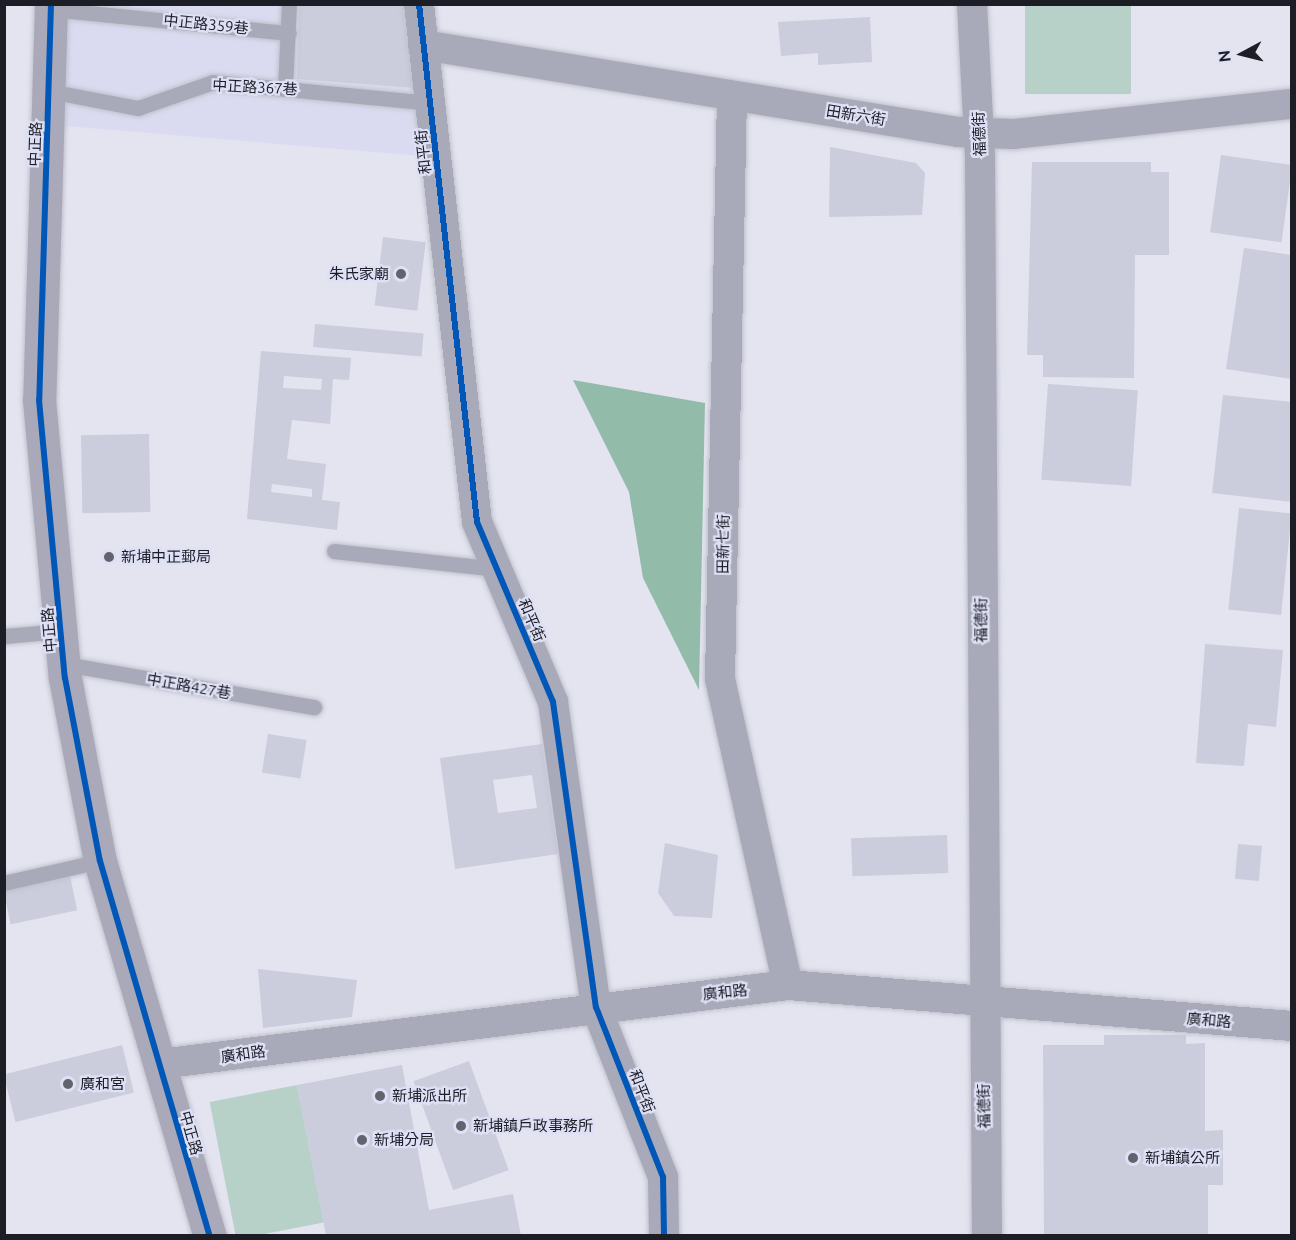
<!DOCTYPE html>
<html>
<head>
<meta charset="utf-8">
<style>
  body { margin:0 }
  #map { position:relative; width:1296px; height:1240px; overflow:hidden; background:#e3e4f0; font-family:Ubuntu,"Noto Sans TC",sans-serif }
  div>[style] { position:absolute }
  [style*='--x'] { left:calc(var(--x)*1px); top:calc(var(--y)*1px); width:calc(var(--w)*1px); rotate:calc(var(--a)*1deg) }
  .built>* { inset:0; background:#dadbf0 }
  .green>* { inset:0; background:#b8d1c8; transform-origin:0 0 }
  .water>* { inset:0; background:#93bba9 }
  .building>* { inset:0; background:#cbccdc; transform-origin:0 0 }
  .roads { filter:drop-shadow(0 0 2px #c0c1cb) drop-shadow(0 0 2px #c0c1cb) }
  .lane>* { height:15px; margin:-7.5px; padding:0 7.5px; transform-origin:7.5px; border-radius:7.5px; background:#a9aab9 }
  .street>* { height:30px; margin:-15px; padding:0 15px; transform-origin:15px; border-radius:15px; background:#a9aab9 }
  .secondary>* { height:33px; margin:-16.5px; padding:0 16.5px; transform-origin:16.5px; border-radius:16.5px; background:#a9a9b9 }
  .cycleway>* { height:6px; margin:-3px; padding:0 3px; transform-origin:3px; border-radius:3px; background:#0057b8 }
  .dots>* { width:16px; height:16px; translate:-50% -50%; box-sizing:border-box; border:3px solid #dee0f5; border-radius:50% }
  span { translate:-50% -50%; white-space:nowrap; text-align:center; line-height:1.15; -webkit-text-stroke:4.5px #dee0f5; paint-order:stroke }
  .street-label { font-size:15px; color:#1d1d25 }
  .poi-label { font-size:15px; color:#1d1d25 }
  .right { translate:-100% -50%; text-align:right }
  .left { translate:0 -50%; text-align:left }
  .frame { position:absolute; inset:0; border:6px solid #1d1d25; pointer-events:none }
  .north { position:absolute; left:1212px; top:24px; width:60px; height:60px; -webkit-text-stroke:4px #dee0f5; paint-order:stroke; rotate:263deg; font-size:16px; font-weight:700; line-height:24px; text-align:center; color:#1d1d25 }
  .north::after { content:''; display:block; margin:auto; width:21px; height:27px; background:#1d1d25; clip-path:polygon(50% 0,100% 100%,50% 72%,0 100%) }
</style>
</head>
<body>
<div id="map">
  <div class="built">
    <div style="clip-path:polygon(68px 5px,415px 5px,422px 156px,65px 126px)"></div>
  </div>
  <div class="green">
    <div style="left:1025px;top:5px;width:106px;height:89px"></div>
    <div style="left:297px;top:1085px;width:140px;height:89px;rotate:79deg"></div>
  </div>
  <div class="water">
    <div style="clip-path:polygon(573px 380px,705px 403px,699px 690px,643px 578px,629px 492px)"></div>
  </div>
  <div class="building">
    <div style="clip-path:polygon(299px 4px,406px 4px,416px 88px,297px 79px)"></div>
    <div style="clip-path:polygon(870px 17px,872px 62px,818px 65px,818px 53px,781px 56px,778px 22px)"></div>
    <div style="clip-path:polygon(830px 147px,916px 163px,925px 173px,922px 215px,829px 217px)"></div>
    <div style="left:1221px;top:155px;width:72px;height:78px;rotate:8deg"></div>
    <div style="clip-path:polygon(1032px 162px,1151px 162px,1151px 172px,1169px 172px,1169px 255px,1135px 255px,1134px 378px,1043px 377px,1043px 355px,1027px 355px)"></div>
    <div style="left:383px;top:237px;width:43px;height:69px;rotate:7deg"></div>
    <div style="clip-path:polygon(1244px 248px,1292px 255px,1292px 379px,1226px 369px)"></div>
    <div style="left:315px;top:324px;width:109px;height:23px;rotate:5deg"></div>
    <div style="clip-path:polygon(evenodd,261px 351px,351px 358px,349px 380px,333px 379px,330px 424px,292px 420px,287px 459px,326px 464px,322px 500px,340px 502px,337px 530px,247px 519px,261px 351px,284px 376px,322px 379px,321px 390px,283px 388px,284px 376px,261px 351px,272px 484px,312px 489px,312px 497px,271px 492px,272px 484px)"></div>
    <div style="left:1048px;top:384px;width:90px;height:96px;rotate:4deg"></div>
    <div style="clip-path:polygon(1223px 395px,1292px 402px,1292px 502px,1212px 493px)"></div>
    <div style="left:149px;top:434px;width:78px;height:68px;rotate:89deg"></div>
    <div style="left:1239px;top:508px;width:53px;height:102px;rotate:6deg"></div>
    <div style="clip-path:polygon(1205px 644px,1283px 650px,1276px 727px,1248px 724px,1244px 766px,1196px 763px)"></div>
    <div style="left:268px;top:734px;width:39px;height:39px;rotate:9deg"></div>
    <div style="clip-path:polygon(evenodd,542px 744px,558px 854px,455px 869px,440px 758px,542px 744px,532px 775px,537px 808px,498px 813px,493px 780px,532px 775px)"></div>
    <div style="left:947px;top:835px;width:38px;height:96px;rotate:88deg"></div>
    <div style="clip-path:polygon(665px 843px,718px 855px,712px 918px,674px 916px,658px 893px)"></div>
    <div style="left:1238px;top:844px;width:24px;height:35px;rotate:5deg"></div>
    <div style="left:70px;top:876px;width:35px;height:68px;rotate:78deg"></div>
    <div style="clip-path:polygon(258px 969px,357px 980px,352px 1017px,263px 1028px)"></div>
    <div style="clip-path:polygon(1104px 1035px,1186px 1035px,1186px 1044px,1205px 1043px,1205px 1131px,1223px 1130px,1223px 1185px,1208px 1185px,1208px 1236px,1044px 1236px,1043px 1045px,1104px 1045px)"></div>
    <div style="left:122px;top:1045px;width:49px;height:122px;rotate:76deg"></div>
    <div style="left:469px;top:1061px;width:116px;height:59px;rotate:70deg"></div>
    <div style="clip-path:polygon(402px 1065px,429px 1210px,513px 1194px,521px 1236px,326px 1236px,297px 1085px)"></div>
  </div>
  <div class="roads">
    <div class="lane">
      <div style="--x:51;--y:9;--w:239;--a:5.8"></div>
      <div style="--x:285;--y:88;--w:84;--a:-87.3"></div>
      <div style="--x:49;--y:91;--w:91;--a:10.8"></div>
      <div style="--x:138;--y:108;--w:79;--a:-19.1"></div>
      <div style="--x:213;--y:82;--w:218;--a:5.5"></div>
      <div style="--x:334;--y:551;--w:164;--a:6.3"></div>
      <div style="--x:4;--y:636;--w:57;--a:-5"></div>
      <div style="--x:64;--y:664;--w:254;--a:9.8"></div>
      <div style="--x:4;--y:883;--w:98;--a:-12.9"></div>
    </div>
    <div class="street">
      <div style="--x:419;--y:4;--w:521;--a:83.61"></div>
      <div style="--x:477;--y:522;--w:195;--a:67.1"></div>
      <div style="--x:553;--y:702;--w:308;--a:82"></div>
      <div style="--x:596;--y:1007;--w:183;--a:68.5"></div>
      <div style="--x:663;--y:1177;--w:59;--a:89"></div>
      <div style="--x:972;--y:4;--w:155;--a:87"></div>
      <div style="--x:980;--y:159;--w:1077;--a:89.63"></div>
      <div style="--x:423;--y:45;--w:542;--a:9.24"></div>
      <div style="--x:958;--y:132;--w:56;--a:2"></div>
      <div style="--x:1014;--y:134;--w:280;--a:-6.2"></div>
      <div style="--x:732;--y:96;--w:583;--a:91.18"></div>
      <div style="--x:720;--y:679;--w:313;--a:77.5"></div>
      <div style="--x:160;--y:1064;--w:633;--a:-7.17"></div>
      <div style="--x:788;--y:985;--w:506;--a:4.65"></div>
    </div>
    <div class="secondary">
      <div style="--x:51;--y:4;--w:396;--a:91.7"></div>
      <div style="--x:39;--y:400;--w:279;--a:84.7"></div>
      <div style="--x:65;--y:678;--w:186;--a:79.2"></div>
      <div style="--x:100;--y:861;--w:391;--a:73.7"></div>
    </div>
  </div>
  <div class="cycleway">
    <div style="--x:51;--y:4;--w:396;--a:91.7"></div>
    <div style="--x:39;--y:400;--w:279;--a:84.7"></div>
    <div style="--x:65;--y:678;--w:186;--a:79.2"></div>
    <div style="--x:100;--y:861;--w:391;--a:73.7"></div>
    <div style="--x:419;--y:4;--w:521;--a:83.61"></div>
    <div style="--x:477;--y:522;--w:195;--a:67.1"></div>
    <div style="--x:553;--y:702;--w:308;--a:82"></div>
    <div style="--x:596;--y:1007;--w:183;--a:68.5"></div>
    <div style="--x:663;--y:1177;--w:59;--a:89"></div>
  </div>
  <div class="dots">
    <div style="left:401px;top:274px;background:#62636c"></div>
    <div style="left:109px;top:557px;background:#62636c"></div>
    <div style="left:68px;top:1084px;background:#62636c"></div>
    <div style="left:380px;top:1096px;background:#62636c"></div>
    <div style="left:461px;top:1126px;background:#62636c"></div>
    <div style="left:362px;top:1140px;background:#62636c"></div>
    <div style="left:1133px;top:1158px;background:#62636c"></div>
  </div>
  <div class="street-label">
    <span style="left:206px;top:24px;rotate:6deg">中正路359巷</span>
    <span style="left:255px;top:87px;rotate:3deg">中正路367巷</span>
    <span style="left:856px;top:115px;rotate:9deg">田新六街</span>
    <span style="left:979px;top:134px;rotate:-92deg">福德街</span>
    <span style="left:35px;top:144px;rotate:-88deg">中正路</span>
    <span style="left:423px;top:152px;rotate:-96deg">和平街</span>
    <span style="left:723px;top:544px;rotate:-89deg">田新七街</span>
    <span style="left:532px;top:620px;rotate:67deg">和平街</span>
    <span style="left:981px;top:620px;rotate:-90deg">福德街</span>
    <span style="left:49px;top:630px;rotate:-95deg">中正路</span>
    <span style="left:189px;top:686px;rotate:10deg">中正路427巷</span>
    <span style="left:725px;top:992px;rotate:-6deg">廣和路</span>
    <span style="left:1209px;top:1020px;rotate:5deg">廣和路</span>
    <span style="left:243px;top:1054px;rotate:-8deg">廣和路</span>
    <span style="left:642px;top:1091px;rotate:69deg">和平街</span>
    <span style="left:984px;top:1106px;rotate:-91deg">福德街</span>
    <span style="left:191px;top:1133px;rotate:74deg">中正路</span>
  </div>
  <div class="poi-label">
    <span class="right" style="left:389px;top:274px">朱氏家廟</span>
    <span class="left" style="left:121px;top:557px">新埔中正郵局</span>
    <span class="left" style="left:80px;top:1084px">廣和宮</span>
    <span class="left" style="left:392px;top:1096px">新埔派出所</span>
    <span class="left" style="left:473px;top:1126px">新埔鎮戶政事務所</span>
    <span class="left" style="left:374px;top:1140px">新埔分局</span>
    <span class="left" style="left:1145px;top:1158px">新埔鎮公所</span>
  </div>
  <div class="frame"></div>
  <div class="north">N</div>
</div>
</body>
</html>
